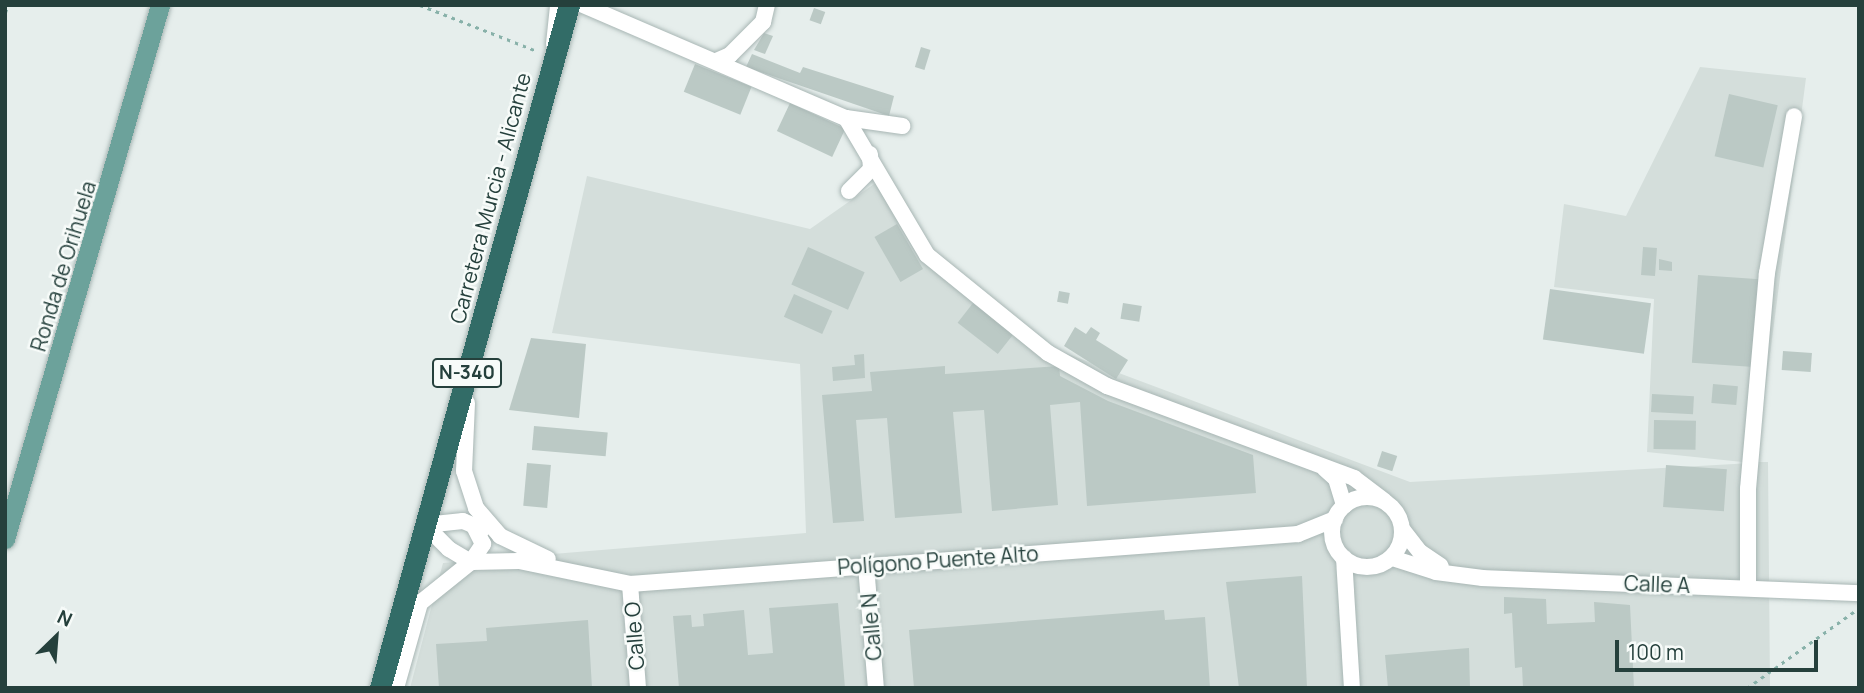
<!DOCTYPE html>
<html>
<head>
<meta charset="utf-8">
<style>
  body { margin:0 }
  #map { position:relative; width:1864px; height:693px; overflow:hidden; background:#e6eeec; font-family:Manrope,sans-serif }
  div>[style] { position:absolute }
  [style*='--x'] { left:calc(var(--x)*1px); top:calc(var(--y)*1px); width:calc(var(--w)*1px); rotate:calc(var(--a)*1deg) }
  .built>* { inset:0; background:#d4dedb }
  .building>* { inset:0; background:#bbc9c5; transform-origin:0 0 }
  .path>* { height:2.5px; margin-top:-1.25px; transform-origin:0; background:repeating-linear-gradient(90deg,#88b1a9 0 3.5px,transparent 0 8.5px) }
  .roads { filter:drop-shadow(0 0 2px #a8b6b4) drop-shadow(0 0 2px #a8b6b4) }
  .minor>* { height:16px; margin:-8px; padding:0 8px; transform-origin:8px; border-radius:8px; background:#fff }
  .minor>.ring { margin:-8px; padding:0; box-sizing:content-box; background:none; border:16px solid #fff; border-radius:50% }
  .major>* { height:19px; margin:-9.5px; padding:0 9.5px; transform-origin:9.5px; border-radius:9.5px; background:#6ca29b }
  .highway>* { height:21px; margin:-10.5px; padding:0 10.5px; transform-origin:10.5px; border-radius:10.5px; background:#326c67 }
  span { translate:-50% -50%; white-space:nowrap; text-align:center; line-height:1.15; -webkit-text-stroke:5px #f7fbf9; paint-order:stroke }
  .shield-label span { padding:2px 5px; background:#f7fbf9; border:2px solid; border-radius:5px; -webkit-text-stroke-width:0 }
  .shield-label { font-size:19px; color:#25403c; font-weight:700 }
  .street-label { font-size:21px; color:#25403c }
  .frame { position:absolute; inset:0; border:7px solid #25403c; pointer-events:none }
  .north { position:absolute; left:21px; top:602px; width:70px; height:70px; -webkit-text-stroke:5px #f7fbf9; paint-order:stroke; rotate:25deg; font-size:19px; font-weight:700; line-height:28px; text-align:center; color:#25403c }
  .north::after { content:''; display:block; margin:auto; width:24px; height:32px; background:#25403c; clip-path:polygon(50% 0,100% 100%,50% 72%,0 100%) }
  .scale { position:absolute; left:1615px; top:640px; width:203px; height:32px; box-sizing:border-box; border:4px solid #25403c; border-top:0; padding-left:9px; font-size:21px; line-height:24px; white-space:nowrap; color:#25403c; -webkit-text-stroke:5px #f7fbf9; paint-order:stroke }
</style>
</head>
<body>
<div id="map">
  <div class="built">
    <div style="clip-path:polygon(1700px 67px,1806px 78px,1756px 462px,1768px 462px,1770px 688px,410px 688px,443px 563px,806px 533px,800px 364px,552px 333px,587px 176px,810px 229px,877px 182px,923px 261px,1052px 348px,1410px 482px,1752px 463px,1647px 452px,1654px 299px,1554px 287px,1564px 204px,1626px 216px)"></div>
  </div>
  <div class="building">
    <div style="left:814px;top:8px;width:12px;height:13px;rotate:20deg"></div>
    <div style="clip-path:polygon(764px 33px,773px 36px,765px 54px,754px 50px)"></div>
    <div style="left:921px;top:47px;width:10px;height:21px;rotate:17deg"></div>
    <div style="clip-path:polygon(752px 54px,800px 73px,803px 67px,894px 96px,889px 116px,746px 67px)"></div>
    <div style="left:695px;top:64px;width:61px;height:30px;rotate:22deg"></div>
    <div style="left:1729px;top:94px;width:50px;height:64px;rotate:13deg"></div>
    <div style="left:790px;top:103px;width:61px;height:31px;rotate:25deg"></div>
    <div style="left:897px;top:224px;width:52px;height:26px;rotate:60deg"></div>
    <div style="left:808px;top:247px;width:62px;height:41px;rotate:24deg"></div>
    <div style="left:1643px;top:247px;width:14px;height:28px;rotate:4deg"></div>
    <div style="clip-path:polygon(1659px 259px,1672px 262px,1672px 271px,1659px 270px)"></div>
    <div style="left:1698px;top:275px;width:62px;height:88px;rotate:4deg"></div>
    <div style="left:1550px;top:289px;width:102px;height:51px;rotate:8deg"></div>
    <div style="left:1059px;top:291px;width:11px;height:11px;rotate:10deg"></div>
    <div style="left:794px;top:294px;width:42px;height:25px;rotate:24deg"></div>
    <div style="left:973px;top:303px;width:51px;height:25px;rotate:38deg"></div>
    <div style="left:1123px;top:303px;width:19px;height:16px;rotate:9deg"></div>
    <div style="clip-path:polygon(1075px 327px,1086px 334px,1091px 327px,1100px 333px,1096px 340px,1128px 360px,1116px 379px,1064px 346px)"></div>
    <div style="clip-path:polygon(531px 338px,586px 344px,579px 418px,509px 410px)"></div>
    <div style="left:1783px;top:351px;width:29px;height:19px;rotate:4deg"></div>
    <div style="clip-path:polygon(864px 354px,865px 378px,833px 381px,832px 367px,855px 365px,854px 355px)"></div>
    <div style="clip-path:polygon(945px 366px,945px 374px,1059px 366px,1060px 376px,1108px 401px,1253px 455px,1256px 493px,1087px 506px,1080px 402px,1050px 405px,1058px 505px,992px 511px,984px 410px,953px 412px,962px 513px,895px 518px,887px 418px,856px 420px,864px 521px,833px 523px,822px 395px,872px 391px,870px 372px)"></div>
    <div style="left:1713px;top:384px;width:25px;height:19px;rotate:5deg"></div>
    <div style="left:1652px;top:394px;width:42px;height:18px;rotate:3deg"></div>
    <div style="left:1654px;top:420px;width:42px;height:29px;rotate:1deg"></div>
    <div style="left:534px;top:426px;width:74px;height:24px;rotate:5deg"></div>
    <div style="left:1382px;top:451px;width:16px;height:16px;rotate:18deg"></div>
    <div style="left:527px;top:463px;width:24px;height:43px;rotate:5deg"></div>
    <div style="left:1666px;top:465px;width:61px;height:42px;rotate:4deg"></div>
    <div style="clip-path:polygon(1302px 576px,1307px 688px,1239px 688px,1226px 582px)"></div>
    <div style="clip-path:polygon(1504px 597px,1546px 599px,1547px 624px,1595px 622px,1594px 602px,1630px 605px,1634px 688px,1523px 688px,1522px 667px,1515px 668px,1512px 613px,1504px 614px)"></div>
    <div style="clip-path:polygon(838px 603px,845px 688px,679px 688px,673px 616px,691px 615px,692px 627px,704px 626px,703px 614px,744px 610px,748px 655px,773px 653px,769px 608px)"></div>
    <div style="clip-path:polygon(1164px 610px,1165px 620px,1205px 617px,1210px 688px,914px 688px,909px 630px)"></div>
    <div style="clip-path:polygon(588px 620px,592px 688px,439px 688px,436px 644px,487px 641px,486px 628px)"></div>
    <div style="clip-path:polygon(1469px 648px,1470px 688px,1388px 688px,1385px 655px)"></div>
  </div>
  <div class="path">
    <div style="--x:420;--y:5;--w:126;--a:21.5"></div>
    <div style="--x:5;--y:13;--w:9;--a:-69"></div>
    <div style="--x:1747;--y:688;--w:138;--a:-35.5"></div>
  </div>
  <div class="roads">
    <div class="minor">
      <div style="--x:583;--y:5;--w:286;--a:23.3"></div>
      <div style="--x:846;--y:118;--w:159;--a:59.4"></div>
      <div style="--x:927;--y:255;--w:156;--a:39"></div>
      <div style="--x:1048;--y:353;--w:68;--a:29.2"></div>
      <div style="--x:1107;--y:386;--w:264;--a:20.4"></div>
      <div style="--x:1354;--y:478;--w:38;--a:37"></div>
      <div style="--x:554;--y:44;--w:39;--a:-84"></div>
      <div style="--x:716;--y:61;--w:15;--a:-23"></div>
      <div style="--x:730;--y:55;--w:47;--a:-45"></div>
      <div style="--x:763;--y:22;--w:17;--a:-77"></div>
      <div style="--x:846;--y:118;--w:57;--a:8.1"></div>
      <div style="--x:849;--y:191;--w:31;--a:-45"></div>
      <div style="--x:871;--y:169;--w:15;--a:-94"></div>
      <div style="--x:467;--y:403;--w:68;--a:92.5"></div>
      <div style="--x:464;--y:471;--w:39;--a:72"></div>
      <div style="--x:476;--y:508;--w:37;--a:49"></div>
      <div style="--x:500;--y:536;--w:53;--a:25.6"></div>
      <div style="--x:1325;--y:469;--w:15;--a:42"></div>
      <div style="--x:1336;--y:479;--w:28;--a:73"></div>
      <div class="ring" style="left:1332px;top:497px;width:54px;height:54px"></div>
      <div style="--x:425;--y:525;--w:34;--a:45"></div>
      <div style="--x:449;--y:549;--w:26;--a:31"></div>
      <div style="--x:471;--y:562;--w:22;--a:-56"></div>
      <div style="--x:483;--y:544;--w:20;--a:-117"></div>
      <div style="--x:425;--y:525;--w:38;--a:-6"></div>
      <div style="--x:463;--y:521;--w:21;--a:23"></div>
      <div style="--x:1402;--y:529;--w:29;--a:52"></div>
      <div style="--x:1420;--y:552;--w:25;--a:34"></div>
      <div style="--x:1344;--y:558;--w:130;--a:86.5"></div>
      <div style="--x:1392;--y:558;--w:46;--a:17.7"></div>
      <div style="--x:1436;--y:572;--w:47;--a:7.3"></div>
      <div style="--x:1483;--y:578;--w:376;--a:2.3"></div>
      <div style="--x:866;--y:565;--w:123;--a:85.4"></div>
      <div style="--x:630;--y:584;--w:104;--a:85.6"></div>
      <div style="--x:1748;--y:587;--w:98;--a:-90"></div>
      <div style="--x:1748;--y:489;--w:217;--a:-85"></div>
      <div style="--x:1767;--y:273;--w:159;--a:-80.2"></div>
      <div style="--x:396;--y:688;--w:88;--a:-74.2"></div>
      <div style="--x:420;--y:603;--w:65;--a:-38.8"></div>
      <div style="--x:471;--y:562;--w:48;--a:-1.2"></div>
      <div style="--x:519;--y:561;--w:113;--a:11.7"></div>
      <div style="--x:630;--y:584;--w:670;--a:-4.28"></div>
      <div style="--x:1298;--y:534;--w:40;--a:-22"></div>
    </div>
    <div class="major">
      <div style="--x:5;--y:539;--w:556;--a:-73.81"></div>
    </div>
    <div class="highway">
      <div style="--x:380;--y:688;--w:709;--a:-74.53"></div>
    </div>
  </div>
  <div class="shield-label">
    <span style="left:467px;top:373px">N-340</span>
  </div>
  <div class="street-label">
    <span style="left:490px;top:198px;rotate:-75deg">Carretera Murcia - Alicante</span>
    <span style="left:63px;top:266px;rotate:-73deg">Ronda de Orihuela</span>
    <span style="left:938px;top:560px;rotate:-4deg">Polígono Puente Alto</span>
    <span style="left:1657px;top:584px;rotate:2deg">Calle A</span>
    <span style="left:871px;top:627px;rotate:-95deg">Calle N</span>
    <span style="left:634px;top:636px;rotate:-94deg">Calle O</span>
  </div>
  <div class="frame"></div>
  <div class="north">N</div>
  <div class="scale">100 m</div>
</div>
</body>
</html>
